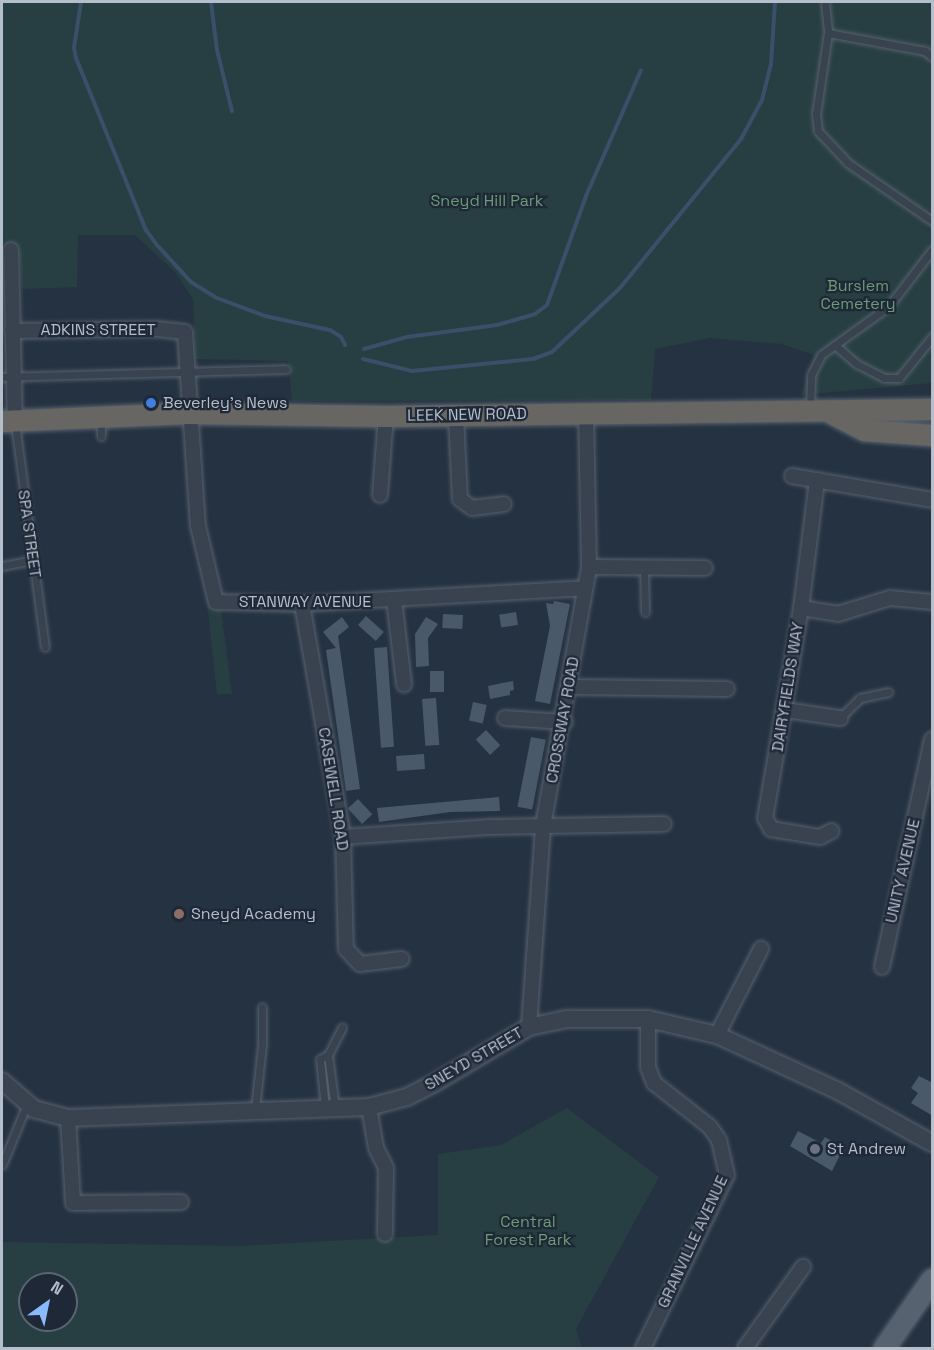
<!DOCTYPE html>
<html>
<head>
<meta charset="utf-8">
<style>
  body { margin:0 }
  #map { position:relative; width:934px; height:1350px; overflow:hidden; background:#253241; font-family:"Space Grotesk",sans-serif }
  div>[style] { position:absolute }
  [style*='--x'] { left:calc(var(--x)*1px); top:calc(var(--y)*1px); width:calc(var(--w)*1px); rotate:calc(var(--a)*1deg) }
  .green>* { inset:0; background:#273f42 }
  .stream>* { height:4px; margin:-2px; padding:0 2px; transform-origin:2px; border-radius:2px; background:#3a506a }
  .building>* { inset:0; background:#4a596a; transform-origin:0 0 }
  .roads { filter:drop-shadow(0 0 2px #57616e) drop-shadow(0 0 2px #57616e) }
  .service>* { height:7px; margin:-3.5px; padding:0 3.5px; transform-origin:3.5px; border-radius:3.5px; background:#394350 }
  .minor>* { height:14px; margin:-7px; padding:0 7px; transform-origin:7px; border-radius:7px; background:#394350 }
  .tertiary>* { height:16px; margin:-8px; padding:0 8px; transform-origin:8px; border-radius:8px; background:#394350 }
  .primary>* { height:21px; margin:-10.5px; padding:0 10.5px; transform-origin:10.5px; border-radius:10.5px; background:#576270 }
  .trunk>* { height:21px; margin:-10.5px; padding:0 10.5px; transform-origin:10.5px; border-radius:10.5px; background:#676663 }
  .dots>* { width:16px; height:16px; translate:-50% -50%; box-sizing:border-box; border:3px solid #1e2836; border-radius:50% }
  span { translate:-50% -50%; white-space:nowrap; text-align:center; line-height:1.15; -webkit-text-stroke:4.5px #1e2836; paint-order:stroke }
  .park-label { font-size:16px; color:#6c9c75 }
  .street-label { font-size:16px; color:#b5becb }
  .poi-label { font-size:16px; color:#b5becb }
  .left { translate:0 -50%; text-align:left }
  .frame { position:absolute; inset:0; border:3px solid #b5becb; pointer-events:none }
  .north { position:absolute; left:18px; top:1272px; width:60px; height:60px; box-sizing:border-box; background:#1e2836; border:2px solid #5a6472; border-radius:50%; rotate:33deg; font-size:16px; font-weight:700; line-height:24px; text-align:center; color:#b5becb }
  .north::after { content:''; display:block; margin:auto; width:21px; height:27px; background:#8abafb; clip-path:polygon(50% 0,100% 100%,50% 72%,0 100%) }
</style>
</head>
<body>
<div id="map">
  <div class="green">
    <div style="clip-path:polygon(2px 2px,932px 2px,932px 383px,801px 395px,814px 355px,782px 344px,710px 338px,655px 349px,651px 400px,292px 401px,288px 361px,195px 359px,193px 299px,176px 273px,135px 235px,78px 235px,77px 287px,22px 289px,19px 248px,2px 244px)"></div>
    <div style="clip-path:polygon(207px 602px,221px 609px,232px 694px,217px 694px)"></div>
    <div style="clip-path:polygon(evenodd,567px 1108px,659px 1177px,576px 1329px,582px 1348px,2px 1348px,2px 1242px,240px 1246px,438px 1235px,438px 1154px,501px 1145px,567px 1108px,30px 1284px,66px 1284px,66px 1320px,30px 1320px,30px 1284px)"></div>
  </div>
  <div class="stream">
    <div style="--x:81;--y:2;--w:47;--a:98.7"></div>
    <div style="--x:74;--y:48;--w:10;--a:79"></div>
    <div style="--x:76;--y:58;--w:186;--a:67.9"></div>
    <div style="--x:146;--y:230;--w:19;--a:54"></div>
    <div style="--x:157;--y:245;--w:50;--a:47.4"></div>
    <div style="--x:191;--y:282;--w:31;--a:32"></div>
    <div style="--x:217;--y:298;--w:51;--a:20.6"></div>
    <div style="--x:265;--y:316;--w:66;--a:12.2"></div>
    <div style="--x:330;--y:330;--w:13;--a:32"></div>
    <div style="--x:341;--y:337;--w:9;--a:63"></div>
    <div style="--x:211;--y:2;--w:48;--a:82.9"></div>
    <div style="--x:217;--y:50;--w:63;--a:76.2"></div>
    <div style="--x:364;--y:349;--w:45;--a:-15.6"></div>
    <div style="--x:407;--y:337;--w:91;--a:-7.6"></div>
    <div style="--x:497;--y:325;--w:40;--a:-16"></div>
    <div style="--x:535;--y:314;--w:15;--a:-37"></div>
    <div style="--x:547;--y:305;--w:116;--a:-70.3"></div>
    <div style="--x:586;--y:196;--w:137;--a:-66.4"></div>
    <div style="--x:363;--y:359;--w:50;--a:13.8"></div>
    <div style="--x:412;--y:371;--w:122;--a:-5.7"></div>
    <div style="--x:533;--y:359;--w:20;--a:-20"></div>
    <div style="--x:552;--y:352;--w:93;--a:-43.3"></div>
    <div style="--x:620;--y:288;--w:192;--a:-50.9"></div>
    <div style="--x:741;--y:139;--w:44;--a:-61.7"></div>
    <div style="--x:762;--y:100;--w:37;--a:-76"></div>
    <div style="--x:771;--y:64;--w:62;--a:-86.3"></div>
  </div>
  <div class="building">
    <div style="clip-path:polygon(554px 601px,570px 604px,550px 704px,535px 701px,550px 626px,546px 603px,553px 604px)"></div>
    <div style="left:516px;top:612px;width:13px;height:17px;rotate:81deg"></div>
    <div style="left:443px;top:614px;width:20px;height:14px;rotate:3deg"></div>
    <div style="left:366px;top:616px;width:24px;height:12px;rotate:42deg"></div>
    <div style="clip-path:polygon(342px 617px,349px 627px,338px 636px,360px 789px,346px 791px,326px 650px,336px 648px,323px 632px)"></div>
    <div style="clip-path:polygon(426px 617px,438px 624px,428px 638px,429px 666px,416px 667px,415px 634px)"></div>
    <div style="left:387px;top:647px;width:100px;height:13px;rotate:86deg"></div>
    <div style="left:444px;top:671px;width:21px;height:14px;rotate:90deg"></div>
    <div style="clip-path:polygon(513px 681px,514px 690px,510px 691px,510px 695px,490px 699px,488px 686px)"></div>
    <div style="left:436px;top:698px;width:47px;height:14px;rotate:86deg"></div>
    <div style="left:473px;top:702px;width:14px;height:19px;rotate:12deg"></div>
    <div style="left:486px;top:730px;width:21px;height:14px;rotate:47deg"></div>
    <div style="left:531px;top:737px;width:15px;height:71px;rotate:11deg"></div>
    <div style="left:424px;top:754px;width:15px;height:28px;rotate:86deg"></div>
    <div style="clip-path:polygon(499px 797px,500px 811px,450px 812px,379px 822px,377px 808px)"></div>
    <div style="left:358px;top:799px;width:21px;height:14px;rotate:47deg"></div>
    <div style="clip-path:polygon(919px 1076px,933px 1083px,933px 1116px,911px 1103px,918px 1093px,911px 1088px)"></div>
    <div style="clip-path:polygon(798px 1131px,821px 1143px,825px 1137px,839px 1146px,835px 1152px,840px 1155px,832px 1171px,790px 1146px)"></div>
  </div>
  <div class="roads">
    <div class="service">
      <div style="--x:825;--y:2;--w:31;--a:84"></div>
      <div style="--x:828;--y:33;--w:82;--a:98.4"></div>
      <div style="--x:816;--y:114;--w:17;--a:83"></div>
      <div style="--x:818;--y:131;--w:44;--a:46.8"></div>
      <div style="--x:848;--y:163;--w:102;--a:34.6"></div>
      <div style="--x:828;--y:33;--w:99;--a:10.5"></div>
      <div style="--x:925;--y:51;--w:9;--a:41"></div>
      <div style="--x:835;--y:345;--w:29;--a:41"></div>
      <div style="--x:857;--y:364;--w:30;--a:27"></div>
      <div style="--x:884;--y:378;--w:15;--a:0"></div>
      <div style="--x:899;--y:378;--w:53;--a:-51.2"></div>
      <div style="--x:2;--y:377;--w:284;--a:-1.6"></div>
      <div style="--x:810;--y:409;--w:34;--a:-88"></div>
      <div style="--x:811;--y:375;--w:22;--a:-63"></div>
      <div style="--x:821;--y:355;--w:84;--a:-35.8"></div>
      <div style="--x:889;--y:306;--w:71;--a:-52.5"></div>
      <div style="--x:101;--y:420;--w:16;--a:90"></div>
      <div style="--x:15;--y:423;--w:226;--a:82.4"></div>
      <div style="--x:2;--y:566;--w:31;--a:-11"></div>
      <div style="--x:644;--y:567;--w:45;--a:88.7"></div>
      <div style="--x:840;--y:718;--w:28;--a:-45"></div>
      <div style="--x:860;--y:698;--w:29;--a:-12"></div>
      <div style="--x:328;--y:1055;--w:31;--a:-63"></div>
      <div style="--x:325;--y:1108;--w:49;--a:-95.8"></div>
      <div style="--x:320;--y:1059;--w:9;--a:-27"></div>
      <div style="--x:328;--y:1055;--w:53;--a:82.5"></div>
      <div style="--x:255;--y:1110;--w:65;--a:-83.9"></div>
      <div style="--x:262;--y:1045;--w:38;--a:-90"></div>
      <div style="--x:2;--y:1165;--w:66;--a:-67.7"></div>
    </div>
    <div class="minor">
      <div style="--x:11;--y:250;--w:170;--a:88.7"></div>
      <div style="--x:12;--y:331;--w:144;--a:-0.8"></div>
      <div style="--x:156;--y:329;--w:29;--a:6"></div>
      <div style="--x:185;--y:332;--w:194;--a:86.2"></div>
      <div style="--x:198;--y:526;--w:78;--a:76.7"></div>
      <div style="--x:216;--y:602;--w:86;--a:1.3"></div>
      <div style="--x:302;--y:604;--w:283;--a:-3.2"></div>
      <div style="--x:456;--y:415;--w:84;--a:87.3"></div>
      <div style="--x:460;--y:499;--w:15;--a:37"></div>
      <div style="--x:472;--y:508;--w:32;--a:-7"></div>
      <div style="--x:792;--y:476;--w:142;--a:9.7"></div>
      <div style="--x:817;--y:480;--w:129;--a:97.1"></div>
      <div style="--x:801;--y:608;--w:213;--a:99.7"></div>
      <div style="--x:765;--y:818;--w:13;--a:61"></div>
      <div style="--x:771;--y:829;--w:50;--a:9.3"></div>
      <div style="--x:820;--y:837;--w:13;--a:-27"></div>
      <div style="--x:380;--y:495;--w:79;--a:-85.7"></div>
      <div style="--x:589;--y:567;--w:116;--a:0.5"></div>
      <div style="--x:394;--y:600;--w:85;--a:83.2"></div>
      <div style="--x:302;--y:604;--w:237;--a:80"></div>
      <div style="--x:343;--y:837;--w:112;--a:88.5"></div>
      <div style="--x:346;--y:949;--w:21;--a:47"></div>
      <div style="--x:360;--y:964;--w:42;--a:-6.8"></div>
      <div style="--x:801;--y:608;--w:37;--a:9"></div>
      <div style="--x:838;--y:614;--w:54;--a:-17.1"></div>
      <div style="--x:890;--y:598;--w:42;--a:5.4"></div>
      <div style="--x:570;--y:687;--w:157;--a:0.7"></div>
      <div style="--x:785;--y:710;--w:56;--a:8.3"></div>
      <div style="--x:505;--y:718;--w:60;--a:3.8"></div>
      <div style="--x:343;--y:837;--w:145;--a:-3.9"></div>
      <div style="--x:488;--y:827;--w:176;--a:-1"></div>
      <div style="--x:882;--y:967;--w:233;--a:-77.6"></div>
      <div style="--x:529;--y:1027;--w:201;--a:-86"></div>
      <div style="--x:543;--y:826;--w:263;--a:-79.9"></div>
      <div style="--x:589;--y:567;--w:153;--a:-91.1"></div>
      <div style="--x:717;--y:1035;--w:97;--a:-62.9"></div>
      <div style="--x:369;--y:1107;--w:42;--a:80.3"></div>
      <div style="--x:376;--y:1148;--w:22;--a:63"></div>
      <div style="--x:386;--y:1168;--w:66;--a:90.9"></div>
      <div style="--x:68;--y:1118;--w:85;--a:86.6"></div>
      <div style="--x:73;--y:1203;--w:108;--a:-0.5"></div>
      <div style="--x:643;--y:1348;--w:192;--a:-64.1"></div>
      <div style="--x:727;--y:1175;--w:36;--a:-103"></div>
      <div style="--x:719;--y:1140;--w:16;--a:-125"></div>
      <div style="--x:710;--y:1127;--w:71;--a:-141.8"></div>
      <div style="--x:654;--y:1083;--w:17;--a:-111"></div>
      <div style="--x:648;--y:1067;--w:48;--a:-90"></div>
      <div style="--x:745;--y:1348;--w:100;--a:-54.4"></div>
    </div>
    <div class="tertiary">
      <div style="--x:2;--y:1081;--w:43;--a:41.2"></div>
      <div style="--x:34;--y:1109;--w:35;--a:15"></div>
      <div style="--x:68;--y:1118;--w:301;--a:-2.1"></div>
      <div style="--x:369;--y:1107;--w:39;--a:-15"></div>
      <div style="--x:407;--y:1097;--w:29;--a:-27"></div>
      <div style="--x:433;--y:1084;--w:112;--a:-30.7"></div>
      <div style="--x:529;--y:1027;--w:39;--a:-12"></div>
      <div style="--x:567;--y:1019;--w:81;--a:0"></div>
      <div style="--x:648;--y:1019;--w:71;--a:13.1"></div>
      <div style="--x:717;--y:1035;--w:133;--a:24.8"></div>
      <div style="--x:838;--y:1091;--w:107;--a:29"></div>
    </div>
    <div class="primary">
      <div style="--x:884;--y:1348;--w:84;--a:-55.2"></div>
    </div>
    <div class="trunk">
      <div style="--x:831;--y:413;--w:37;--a:27"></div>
      <div style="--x:864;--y:430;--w:68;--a:4.2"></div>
      <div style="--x:2;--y:421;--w:186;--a:-2.5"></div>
      <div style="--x:188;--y:413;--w:198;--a:0.9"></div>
      <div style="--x:386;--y:416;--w:546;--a:-0.73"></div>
    </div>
  </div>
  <div class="dots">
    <div style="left:151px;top:403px;background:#3f7fe0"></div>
    <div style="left:179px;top:914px;background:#8d6e63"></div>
    <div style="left:815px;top:1149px;background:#6b7280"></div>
  </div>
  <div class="park-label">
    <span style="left:487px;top:201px">Sneyd Hill Park</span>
    <span style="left:858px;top:295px">Burslem<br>Cemetery</span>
    <span style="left:528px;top:1231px">Central<br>Forest Park</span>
  </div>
  <div class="street-label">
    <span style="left:98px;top:330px">ADKINS STREET</span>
    <span style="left:467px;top:415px;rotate:-1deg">LEEK NEW ROAD</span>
    <span style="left:29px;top:534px;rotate:82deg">SPA STREET</span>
    <span style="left:305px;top:602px">STANWAY AVENUE</span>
    <span style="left:788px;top:687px;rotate:-81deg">DAIRYFIELDS WAY</span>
    <span style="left:563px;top:720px;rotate:-80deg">CROSSWAY ROAD</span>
    <span style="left:333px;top:789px;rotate:81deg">CASEWELL ROAD</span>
    <span style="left:903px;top:871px;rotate:-77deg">UNITY AVENUE</span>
    <span style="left:474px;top:1059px;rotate:-30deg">SNEYD STREET</span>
    <span style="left:693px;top:1242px;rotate:-65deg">GRANVILLE AVENUE</span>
  </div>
  <div class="poi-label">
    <span class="left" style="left:163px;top:403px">Beverley's News</span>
    <span class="left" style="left:191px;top:914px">Sneyd Academy</span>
    <span class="left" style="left:827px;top:1149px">St Andrew</span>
  </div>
  <div class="frame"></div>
  <div class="north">N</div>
</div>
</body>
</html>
